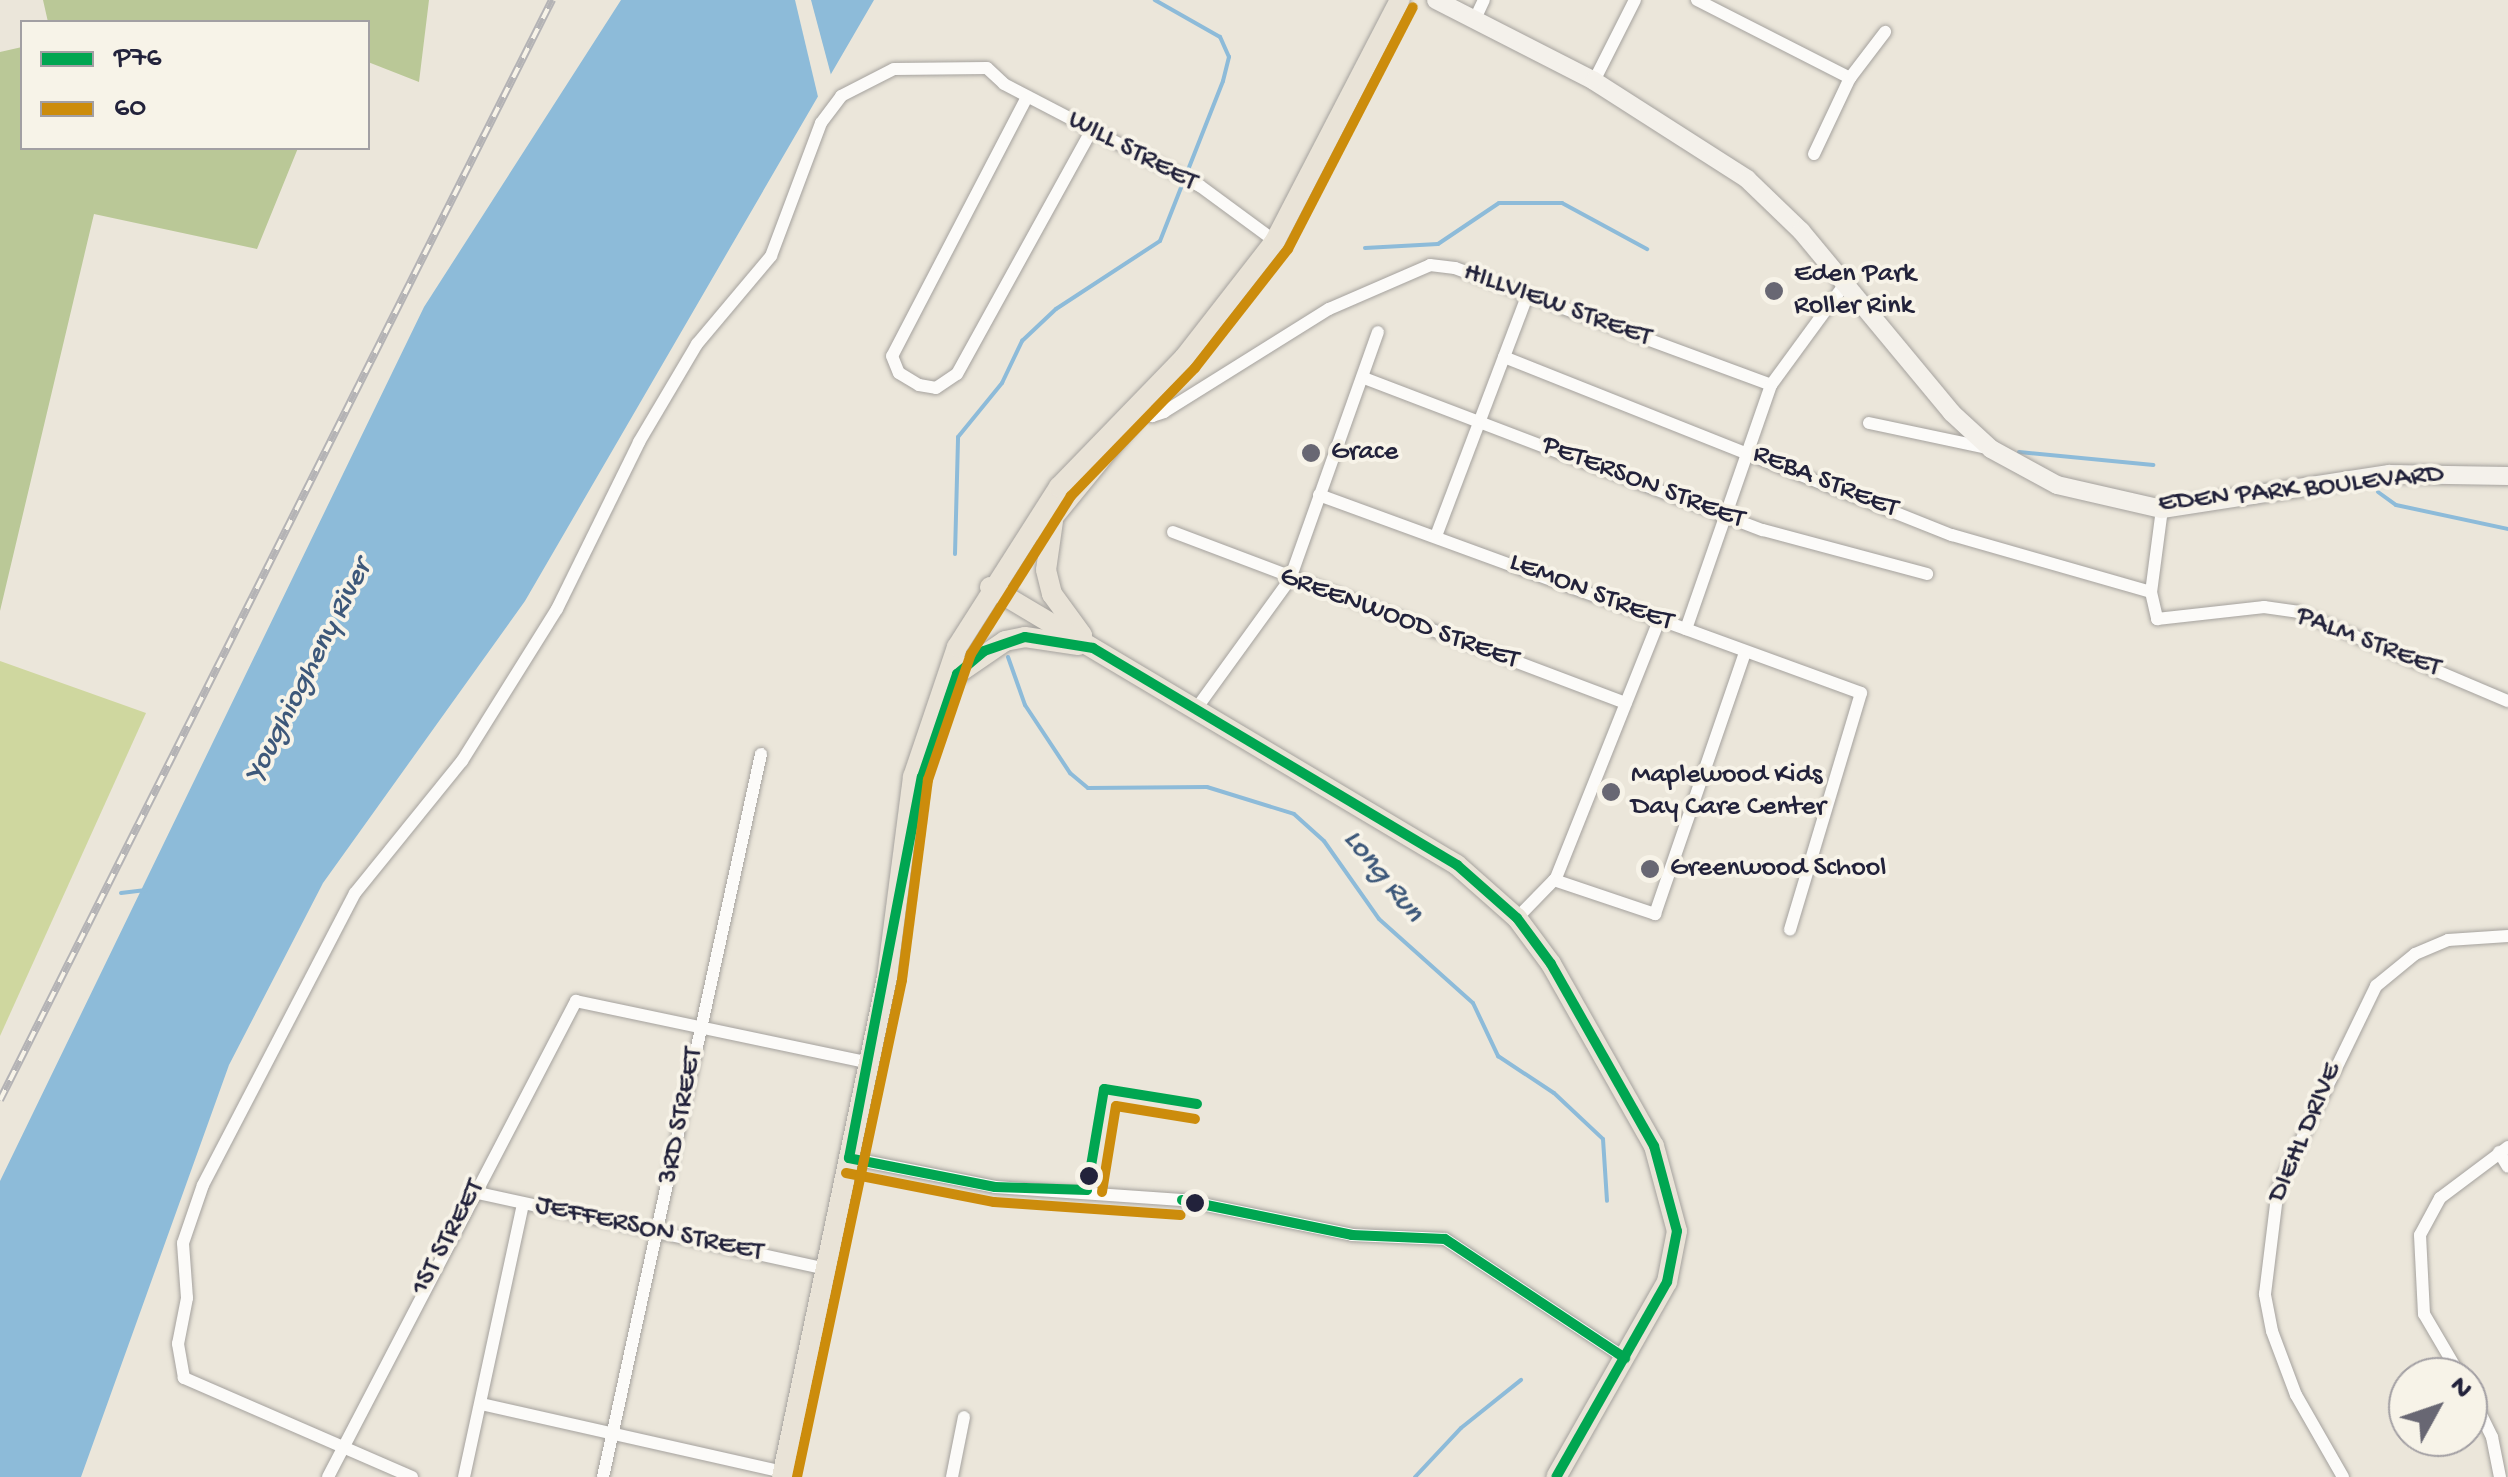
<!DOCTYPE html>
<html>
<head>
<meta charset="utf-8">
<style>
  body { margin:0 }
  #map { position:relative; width:2508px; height:1477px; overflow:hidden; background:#ebe6da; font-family:"Gochi Hand",sans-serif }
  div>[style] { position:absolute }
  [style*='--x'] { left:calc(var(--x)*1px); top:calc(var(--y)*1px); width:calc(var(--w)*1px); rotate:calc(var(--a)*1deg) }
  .green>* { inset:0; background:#cfd79f }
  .forest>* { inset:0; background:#bac897 }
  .water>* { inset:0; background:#8dbbd9 }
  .pier>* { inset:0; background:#ebe6da }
  .stream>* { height:4px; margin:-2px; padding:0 2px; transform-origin:2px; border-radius:2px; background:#8dbbd9 }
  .roads { filter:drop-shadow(0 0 2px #a5a29e) drop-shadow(0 0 2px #a5a29e) }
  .minor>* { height:12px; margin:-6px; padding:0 6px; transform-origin:6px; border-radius:6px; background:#fcfbf9 }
  .secondary>* { height:18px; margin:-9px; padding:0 9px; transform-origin:9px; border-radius:9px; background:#f4f1eb }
  .primary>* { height:20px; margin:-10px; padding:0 10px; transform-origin:10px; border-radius:10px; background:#e9e3d7 }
  .rail>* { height:8px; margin-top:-4px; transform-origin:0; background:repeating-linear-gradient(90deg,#f7f3e8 0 11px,#b4b3b5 0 22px); box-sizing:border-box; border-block:2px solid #b4b3b5 }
  .bus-1>* { height:10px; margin:-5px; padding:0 5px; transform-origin:5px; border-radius:5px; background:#00a651 }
  .bus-2>* { height:10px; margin:-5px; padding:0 5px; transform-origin:5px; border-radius:5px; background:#cc8c0c }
  .dots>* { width:28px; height:28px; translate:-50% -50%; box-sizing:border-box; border:5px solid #f7f3e8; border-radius:50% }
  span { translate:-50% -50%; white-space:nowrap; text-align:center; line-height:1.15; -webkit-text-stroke:8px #f7f3e8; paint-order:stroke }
  .street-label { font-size:28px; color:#22223b }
  .poi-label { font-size:28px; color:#22223b }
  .left { translate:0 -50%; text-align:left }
  .water-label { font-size:30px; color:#3d587a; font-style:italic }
  .legend { position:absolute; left:20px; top:20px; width:350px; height:130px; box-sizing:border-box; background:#f7f3e8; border:2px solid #a29fa3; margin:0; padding:12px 18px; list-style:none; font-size:30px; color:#22223b }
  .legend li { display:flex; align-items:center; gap:20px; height:50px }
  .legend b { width:50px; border:2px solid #a29fa3 }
  .north { position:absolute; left:2388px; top:1357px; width:100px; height:100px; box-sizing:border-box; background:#f7f3e8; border:2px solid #a29fa3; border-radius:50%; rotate:50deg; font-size:28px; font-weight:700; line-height:40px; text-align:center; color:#22223b }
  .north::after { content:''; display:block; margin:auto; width:35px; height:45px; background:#686773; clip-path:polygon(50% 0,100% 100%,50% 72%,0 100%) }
</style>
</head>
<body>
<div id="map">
  <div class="green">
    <div style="clip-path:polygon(0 661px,146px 713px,0 1036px)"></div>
  </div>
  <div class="forest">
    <div style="clip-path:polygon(43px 0,429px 0,419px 82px,368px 62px,368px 22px,48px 22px)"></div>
    <div style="clip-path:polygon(22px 47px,22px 148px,298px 148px,257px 249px,94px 214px,0 611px,0 52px)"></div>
  </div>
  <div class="water">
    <div style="clip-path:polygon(621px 0,874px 0,525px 601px,323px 883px,229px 1065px,81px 1477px,0 1477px,0 1181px,424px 307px)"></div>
  </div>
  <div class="pier">
    <div style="clip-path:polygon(795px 0,811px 0,831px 75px,819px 101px)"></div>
  </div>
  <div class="stream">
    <div style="--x:1365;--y:248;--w:73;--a:-3.1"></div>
    <div style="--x:1438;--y:244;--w:73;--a:-33.9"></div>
    <div style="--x:1499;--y:203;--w:63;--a:0"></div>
    <div style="--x:1562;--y:203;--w:97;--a:28.4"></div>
    <div style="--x:2019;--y:452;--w:135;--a:5.5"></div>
    <div style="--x:2378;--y:492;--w:22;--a:36"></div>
    <div style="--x:2396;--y:505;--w:115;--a:12.1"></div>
    <div style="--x:955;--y:554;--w:117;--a:-88.5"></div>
    <div style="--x:958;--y:437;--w:70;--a:-50.8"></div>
    <div style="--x:1002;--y:383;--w:47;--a:-64.5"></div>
    <div style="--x:1022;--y:341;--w:47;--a:-43.3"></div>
    <div style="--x:1056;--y:309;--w:124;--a:-33.2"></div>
    <div style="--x:1160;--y:241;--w:172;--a:-68.5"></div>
    <div style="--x:1223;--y:81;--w:25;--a:-76"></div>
    <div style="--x:1229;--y:57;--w:22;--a:-114"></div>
    <div style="--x:1220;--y:37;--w:75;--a:-150.4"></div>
    <div style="--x:1008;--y:657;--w:51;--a:70.5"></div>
    <div style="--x:1025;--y:705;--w:82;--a:56.5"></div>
    <div style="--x:1070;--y:773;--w:23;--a:40"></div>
    <div style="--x:1088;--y:788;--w:119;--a:-0.5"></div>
    <div style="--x:1207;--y:787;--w:91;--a:17.2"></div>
    <div style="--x:1294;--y:814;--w:40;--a:42"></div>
    <div style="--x:1324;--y:841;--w:95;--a:54.8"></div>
    <div style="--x:1379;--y:919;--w:126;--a:41.8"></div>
    <div style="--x:1473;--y:1003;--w:59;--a:64.7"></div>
    <div style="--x:1498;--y:1056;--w:67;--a:33.5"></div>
    <div style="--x:1554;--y:1093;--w:67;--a:43.2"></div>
    <div style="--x:1603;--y:1139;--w:62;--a:86.3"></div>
    <div style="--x:121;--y:893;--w:25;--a:-7"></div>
    <div style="--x:1415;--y:1477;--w:67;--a:-46.8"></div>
    <div style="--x:1461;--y:1428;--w:77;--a:-38.7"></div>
  </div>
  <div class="roads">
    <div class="minor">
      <div style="--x:1697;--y:0;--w:172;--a:27"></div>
      <div style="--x:1475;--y:19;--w:21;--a:-65"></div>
      <div style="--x:1594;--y:81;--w:91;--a:-63.2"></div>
      <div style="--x:1027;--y:97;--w:292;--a:117.5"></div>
      <div style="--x:892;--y:356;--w:18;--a:68"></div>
      <div style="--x:899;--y:373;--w:23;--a:31"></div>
      <div style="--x:919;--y:385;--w:17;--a:10"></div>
      <div style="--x:936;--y:388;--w:25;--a:-34"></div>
      <div style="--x:957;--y:374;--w:277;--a:-61.1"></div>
      <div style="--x:1814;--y:154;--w:84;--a:-64.7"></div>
      <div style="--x:1850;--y:78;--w:58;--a:-52.7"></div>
      <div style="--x:1504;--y:357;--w:482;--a:21.7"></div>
      <div style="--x:1952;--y:535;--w:207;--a:16"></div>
      <div style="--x:1364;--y:378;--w:427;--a:20.9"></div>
      <div style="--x:1763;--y:530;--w:170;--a:15"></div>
      <div style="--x:1141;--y:405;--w:16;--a:45"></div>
      <div style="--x:1152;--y:416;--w:13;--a:-18"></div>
      <div style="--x:1164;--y:412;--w:195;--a:-32"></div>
      <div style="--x:1329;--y:309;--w:110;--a:-23.5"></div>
      <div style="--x:1430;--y:265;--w:25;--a:7"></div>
      <div style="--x:1455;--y:268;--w:337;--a:20.3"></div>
      <div style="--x:1869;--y:423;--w:125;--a:12"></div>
      <div style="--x:1319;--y:495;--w:577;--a:20.07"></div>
      <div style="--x:1861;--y:693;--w:247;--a:106.7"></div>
      <div style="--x:2162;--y:509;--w:84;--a:97.5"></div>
      <div style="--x:2151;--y:592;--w:28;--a:77"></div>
      <div style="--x:2157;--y:619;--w:108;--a:-6.4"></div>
      <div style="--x:2264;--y:607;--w:34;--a:8"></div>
      <div style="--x:2298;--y:612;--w:228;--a:23"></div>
      <div style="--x:1173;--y:532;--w:484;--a:20.7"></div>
      <div style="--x:1436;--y:536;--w:257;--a:-69.2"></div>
      <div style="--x:1686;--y:629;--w:258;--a:-70.8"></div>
      <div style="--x:1771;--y:385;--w:125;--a:-53.8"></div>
      <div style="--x:1196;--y:709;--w:160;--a:-54.1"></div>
      <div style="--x:1290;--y:579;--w:262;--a:-70.4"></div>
      <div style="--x:1554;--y:880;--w:107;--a:18.6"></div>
      <div style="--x:1655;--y:914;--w:276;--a:-71"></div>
      <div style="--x:1517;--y:918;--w:56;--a:-45.7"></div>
      <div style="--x:1556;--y:878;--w:280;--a:-68.2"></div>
      <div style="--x:2499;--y:1152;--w:17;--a:59"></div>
      <div style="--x:849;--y:1158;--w:149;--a:11.2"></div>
      <div style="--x:995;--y:1187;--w:187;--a:4"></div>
      <div style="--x:1182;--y:1200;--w:174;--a:11.6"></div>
      <div style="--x:1352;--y:1235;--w:93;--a:2.5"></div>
      <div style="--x:1445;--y:1239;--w:216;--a:33.5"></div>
      <div style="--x:473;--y:1192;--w:360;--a:12.3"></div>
      <div style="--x:2461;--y:1377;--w:73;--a:-120.4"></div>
      <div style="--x:2424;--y:1314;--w:79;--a:-92.9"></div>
      <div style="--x:2420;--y:1235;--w:42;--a:-61.6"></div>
      <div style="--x:2440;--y:1198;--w:85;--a:-36.9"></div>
      <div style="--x:2468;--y:1388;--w:55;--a:63.9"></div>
      <div style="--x:2492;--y:1437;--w:41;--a:78.7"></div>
      <div style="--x:481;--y:1404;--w:310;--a:12.7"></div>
      <div style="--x:328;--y:1477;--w:537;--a:-62.48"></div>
      <div style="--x:576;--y:1001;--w:299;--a:11.9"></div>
      <div style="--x:412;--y:1477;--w:249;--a:-156.5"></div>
      <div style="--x:184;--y:1378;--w:35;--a:-100"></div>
      <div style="--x:178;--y:1344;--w:47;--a:-78.9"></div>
      <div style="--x:187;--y:1298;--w:55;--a:-94.2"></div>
      <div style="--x:183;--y:1243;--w:61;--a:-71"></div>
      <div style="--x:203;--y:1185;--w:329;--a:-62.5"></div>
      <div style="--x:355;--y:893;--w:170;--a:-51"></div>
      <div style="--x:462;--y:761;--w:179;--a:-58"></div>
      <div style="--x:557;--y:609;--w:186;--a:-63.8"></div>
      <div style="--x:639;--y:442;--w:114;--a:-59.4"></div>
      <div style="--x:697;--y:344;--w:115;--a:-49.9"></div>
      <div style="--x:771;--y:256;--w:142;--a:-69.4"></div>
      <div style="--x:821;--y:123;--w:34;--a:-53"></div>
      <div style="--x:841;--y:96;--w:59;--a:-27"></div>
      <div style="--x:894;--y:69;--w:93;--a:-0.6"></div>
      <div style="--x:987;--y:68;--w:23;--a:43"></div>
      <div style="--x:1004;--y:84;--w:221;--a:27.5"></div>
      <div style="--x:1200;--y:186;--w:93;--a:36.3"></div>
      <div style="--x:464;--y:1477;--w:280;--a:-77.8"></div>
      <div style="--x:603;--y:1477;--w:740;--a:-77.67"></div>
      <div style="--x:952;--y:1477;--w:61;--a:-78.7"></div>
      <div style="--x:2343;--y:1477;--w:95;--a:-119.8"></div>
      <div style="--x:2296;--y:1395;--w:68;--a:-110.6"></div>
      <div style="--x:2272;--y:1331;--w:38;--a:-101"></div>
      <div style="--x:2265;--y:1294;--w:107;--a:-83"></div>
      <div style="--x:2278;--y:1188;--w:225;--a:-64.1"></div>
      <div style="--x:2376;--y:986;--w:50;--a:-39.4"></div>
      <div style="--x:2415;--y:954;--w:36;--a:-23"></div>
      <div style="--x:2448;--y:940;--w:60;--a:-3.8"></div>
    </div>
    <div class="secondary">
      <div style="--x:1436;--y:0;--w:178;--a:27.1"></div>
      <div style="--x:1594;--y:81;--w:182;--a:32.6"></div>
      <div style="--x:1747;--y:179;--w:75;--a:43.9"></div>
      <div style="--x:1801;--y:231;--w:236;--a:50.3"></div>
      <div style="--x:1952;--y:413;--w:53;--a:42.7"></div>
      <div style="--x:1991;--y:449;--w:75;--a:28.6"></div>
      <div style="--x:2057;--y:485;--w:108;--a:12.9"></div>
      <div style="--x:2162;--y:509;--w:230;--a:-8.8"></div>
      <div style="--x:2389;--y:474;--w:119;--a:1"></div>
    </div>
    <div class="primary">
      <div style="--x:1053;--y:521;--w:49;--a:98.1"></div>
      <div style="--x:1046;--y:570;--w:25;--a:76"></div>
      <div style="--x:1052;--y:594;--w:51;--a:53.8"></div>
      <div style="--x:1042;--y:531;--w:146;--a:-50.8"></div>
      <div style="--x:990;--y:587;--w:543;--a:30.76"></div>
      <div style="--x:1457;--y:865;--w:80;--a:41.5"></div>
      <div style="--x:1517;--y:918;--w:57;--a:53.5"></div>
      <div style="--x:1551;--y:964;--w:209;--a:60.5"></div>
      <div style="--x:1654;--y:1146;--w:88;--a:74.9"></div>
      <div style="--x:1677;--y:1231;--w:52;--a:101.1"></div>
      <div style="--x:1667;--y:1282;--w:224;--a:119.6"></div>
      <div style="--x:957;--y:674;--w:58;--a:-34.5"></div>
      <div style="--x:1005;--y:641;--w:20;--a:-11"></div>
      <div style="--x:1025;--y:637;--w:54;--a:8.6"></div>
      <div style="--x:782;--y:1477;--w:511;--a:-78.14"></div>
      <div style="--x:887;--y:977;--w:202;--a:-82.6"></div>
      <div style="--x:913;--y:777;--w:137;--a:-71.3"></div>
      <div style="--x:957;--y:647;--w:190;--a:-57.5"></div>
      <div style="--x:1059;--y:487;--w:180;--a:-45.9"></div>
      <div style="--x:1184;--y:358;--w:148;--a:-52.1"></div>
      <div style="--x:1275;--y:241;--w:271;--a:-62.6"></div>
    </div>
  </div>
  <div class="rail">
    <div style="--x:0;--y:1100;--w:1231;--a:-63.35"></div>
  </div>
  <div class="bus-1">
    <div style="--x:1197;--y:1104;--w:94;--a:-170.8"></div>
    <div style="--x:1104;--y:1089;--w:102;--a:99.6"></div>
    <div style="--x:1087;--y:1190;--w:92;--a:-178.1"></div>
    <div style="--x:995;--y:1187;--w:149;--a:-168.8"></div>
    <div style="--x:849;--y:1158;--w:388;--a:-79.2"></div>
    <div style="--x:922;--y:777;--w:109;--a:-71.2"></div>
    <div style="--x:957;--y:674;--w:35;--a:-40"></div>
    <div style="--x:984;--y:651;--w:43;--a:-18.9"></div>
    <div style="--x:1025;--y:637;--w:69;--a:9.2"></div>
    <div style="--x:1093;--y:648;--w:424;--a:30.8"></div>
    <div style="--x:1457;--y:865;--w:80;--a:41.5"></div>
    <div style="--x:1517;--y:918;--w:57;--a:53.5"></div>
    <div style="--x:1551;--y:964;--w:209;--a:60.5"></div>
    <div style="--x:1654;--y:1146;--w:88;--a:74.9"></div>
    <div style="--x:1677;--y:1231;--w:52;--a:101.1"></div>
    <div style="--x:1667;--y:1282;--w:224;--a:119.6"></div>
    <div style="--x:1182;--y:1200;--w:174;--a:11.6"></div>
    <div style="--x:1352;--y:1235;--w:93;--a:2.5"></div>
    <div style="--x:1445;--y:1239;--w:216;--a:33.5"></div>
  </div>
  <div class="bus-2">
    <div style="--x:846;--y:1173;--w:151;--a:11.1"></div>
    <div style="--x:994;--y:1202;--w:187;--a:4"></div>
    <div style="--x:1102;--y:1192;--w:87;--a:-80.8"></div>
    <div style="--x:1116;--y:1106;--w:80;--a:9.3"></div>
    <div style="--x:797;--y:1477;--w:508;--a:-78.07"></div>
    <div style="--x:902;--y:980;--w:202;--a:-82.6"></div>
    <div style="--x:928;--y:780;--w:133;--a:-71.2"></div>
    <div style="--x:971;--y:654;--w:187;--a:-57.7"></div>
    <div style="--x:1071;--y:496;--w:178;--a:-45.9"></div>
    <div style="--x:1195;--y:368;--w:151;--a:-52"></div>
    <div style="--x:1288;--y:249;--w:272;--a:-62.7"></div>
  </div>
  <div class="dots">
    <div style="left:1774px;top:291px;background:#686773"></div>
    <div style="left:1311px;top:453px;background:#686773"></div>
    <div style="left:1611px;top:792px;background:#686773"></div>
    <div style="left:1650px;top:869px;background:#686773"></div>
    <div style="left:1089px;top:1176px;background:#22223b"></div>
    <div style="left:1195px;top:1203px;background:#22223b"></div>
  </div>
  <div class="street-label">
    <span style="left:1132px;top:152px;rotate:28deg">WILL STREET</span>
    <span style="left:1557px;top:306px;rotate:20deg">HILLVIEW STREET</span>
    <span style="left:1825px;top:482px;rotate:22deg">REBA STREET</span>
    <span style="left:1643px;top:483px;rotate:21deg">PETERSON STREET</span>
    <span style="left:2301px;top:490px;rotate:-6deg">EDEN PARK BOULEVARD</span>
    <span style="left:1591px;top:593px;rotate:21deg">LEMON STREET</span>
    <span style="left:1399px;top:619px;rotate:20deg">GREENWOOD STREET</span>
    <span style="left:2368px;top:643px;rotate:21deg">PALM STREET</span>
    <span style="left:682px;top:1116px;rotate:-79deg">3RD STREET</span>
    <span style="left:2306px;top:1133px;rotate:-67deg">DIEHL DRIVE</span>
    <span style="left:649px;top:1230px;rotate:12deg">JEFFERSON STREET</span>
    <span style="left:449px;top:1238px;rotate:-62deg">1ST STREET</span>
  </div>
  <div class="poi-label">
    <span class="left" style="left:1794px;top:291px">Eden Park<br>Roller Rink</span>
    <span class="left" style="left:1331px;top:453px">Grace</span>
    <span class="left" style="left:1631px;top:792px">Maplewood Kids<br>Day Care Center</span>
    <span class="left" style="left:1670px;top:869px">Greenwood School</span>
  </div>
  <div class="water-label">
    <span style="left:310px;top:672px;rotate:-63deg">Youghiogheny River</span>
    <span style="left:1382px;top:877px;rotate:51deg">Long Run</span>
  </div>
  <ul class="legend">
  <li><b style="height:12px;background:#00a651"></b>P76</li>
  <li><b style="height:12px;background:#cc8c0c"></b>60</li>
  </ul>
  <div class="north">N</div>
</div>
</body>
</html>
